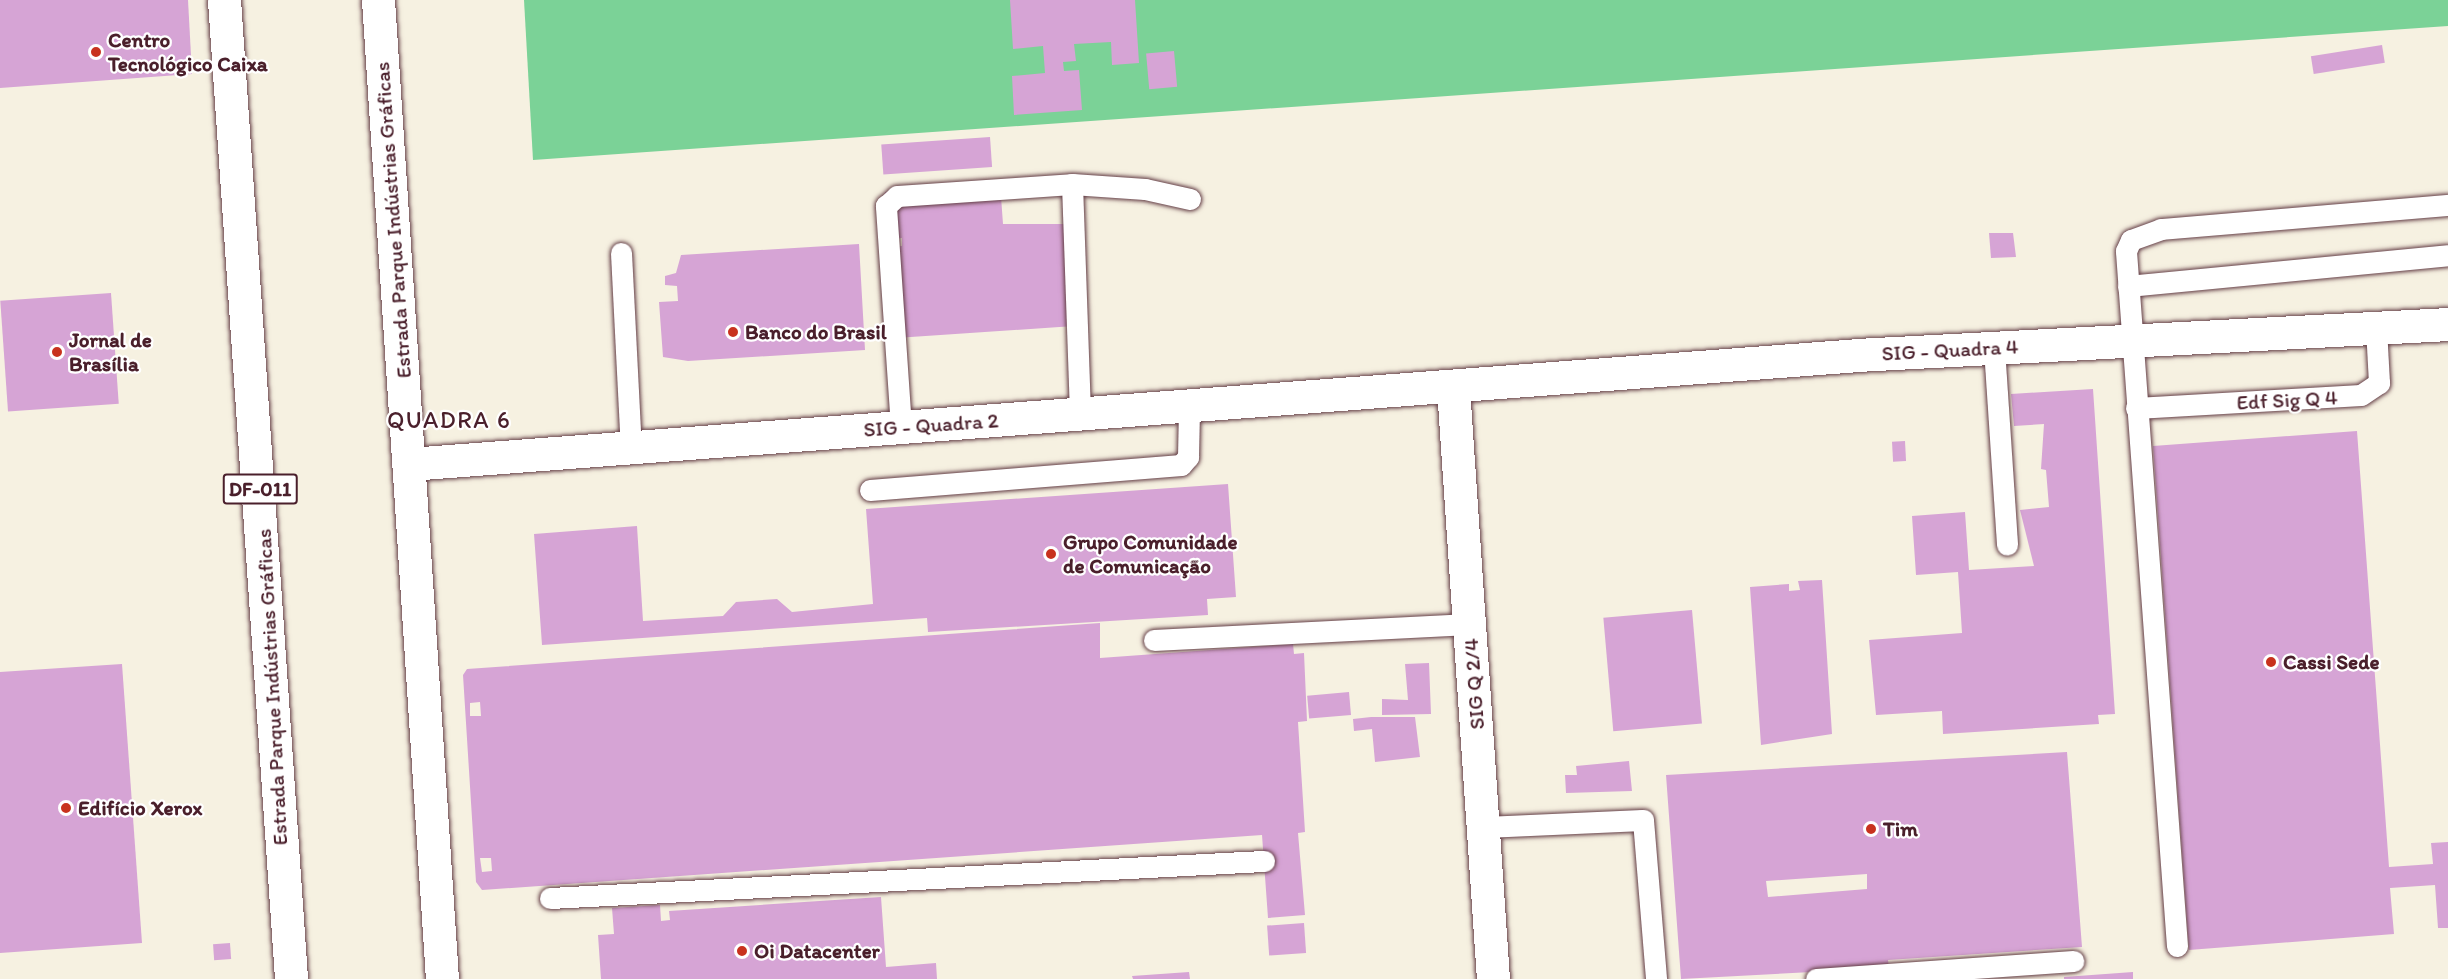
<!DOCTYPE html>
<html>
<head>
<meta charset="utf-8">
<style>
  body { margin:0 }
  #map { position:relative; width:2448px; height:979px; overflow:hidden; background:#f6f1e1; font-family:Itim,sans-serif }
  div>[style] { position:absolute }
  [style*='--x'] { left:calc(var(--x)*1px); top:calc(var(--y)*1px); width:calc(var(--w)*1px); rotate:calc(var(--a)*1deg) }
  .green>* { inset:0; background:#7bd297 }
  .building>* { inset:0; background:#d6a4d5; transform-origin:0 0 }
  .roads { filter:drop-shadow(0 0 2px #643e46) drop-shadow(0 0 2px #643e46) }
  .lane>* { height:21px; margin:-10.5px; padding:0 10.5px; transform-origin:10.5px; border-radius:10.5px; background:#fff }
  .secondary>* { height:33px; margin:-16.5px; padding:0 16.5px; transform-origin:16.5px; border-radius:16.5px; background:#fff }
  .primary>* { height:33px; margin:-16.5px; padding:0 16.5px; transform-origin:16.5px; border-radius:16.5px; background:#fff }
  .dots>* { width:16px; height:16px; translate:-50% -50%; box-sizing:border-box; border:3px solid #fff; border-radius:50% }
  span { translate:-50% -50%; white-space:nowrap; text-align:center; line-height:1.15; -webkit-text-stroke:4.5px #fff; paint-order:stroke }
  .shield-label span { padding:2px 4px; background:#fff; border:2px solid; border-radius:4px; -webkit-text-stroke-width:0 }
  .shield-label { font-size:20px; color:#4a1f2b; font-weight:700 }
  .poi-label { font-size:21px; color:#4a1f2b; font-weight:700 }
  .left { translate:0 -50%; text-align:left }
  .street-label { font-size:21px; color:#4a1f2b }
  .quarter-label { font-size:24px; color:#4a1f2b; letter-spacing:1.5px }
</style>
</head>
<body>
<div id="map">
  <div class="green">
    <div style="clip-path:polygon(524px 0,2448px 0,2448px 26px,533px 160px)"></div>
  </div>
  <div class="building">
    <div style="clip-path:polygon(0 0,188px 0,192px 74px,0 88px)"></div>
    <div style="clip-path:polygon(1010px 0,1135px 0,1139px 63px,1112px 65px,1111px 42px,1074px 44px,1076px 61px,1063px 62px,1064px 71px,1079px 70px,1082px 110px,1014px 115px,1012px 76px,1045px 73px,1043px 46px,1013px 49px)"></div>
    <div style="left:2382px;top:45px;width:18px;height:72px;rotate:81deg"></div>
    <div style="left:1174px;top:51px;width:36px;height:28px;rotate:85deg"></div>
    <div style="left:990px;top:137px;width:30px;height:109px;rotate:86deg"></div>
    <div style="clip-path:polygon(1000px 183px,1003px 224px,1065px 224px,1074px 326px,896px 338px,890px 247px,902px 246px,902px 238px,889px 239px,885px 192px)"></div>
    <div style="clip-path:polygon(1989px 233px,2013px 233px,2016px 257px,1991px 258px)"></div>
    <div style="clip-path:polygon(859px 244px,865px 350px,688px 361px,663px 357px,659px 302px,678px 301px,677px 286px,665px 285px,665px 276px,676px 273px,681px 255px)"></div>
    <div style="left:111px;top:293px;width:111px;height:111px;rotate:86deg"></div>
    <div style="clip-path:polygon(2093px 389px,2115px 714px,2098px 715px,2099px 724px,1943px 734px,1942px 711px,1876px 715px,1869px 640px,1962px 633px,1958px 572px,1916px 575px,1912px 516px,1965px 512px,1969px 570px,2034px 566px,2020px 510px,2049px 507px,2046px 470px,2041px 469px,2044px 424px,2014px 426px,2011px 394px)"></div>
    <div style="clip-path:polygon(2357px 431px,2389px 867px,2433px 864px,2431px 843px,2448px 842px,2448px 928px,2438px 928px,2435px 885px,2390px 888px,2394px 934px,2189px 950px,2153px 446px)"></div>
    <div style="left:1905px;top:441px;width:20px;height:13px;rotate:87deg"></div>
    <div style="clip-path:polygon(1228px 484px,1236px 597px,1207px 599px,1208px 615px,928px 632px,927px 618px,542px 645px,534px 534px,637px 526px,643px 621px,723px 616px,736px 602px,777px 599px,792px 612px,873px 604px,866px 509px)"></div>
    <div style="clip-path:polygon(1822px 580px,1832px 734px,1761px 745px,1750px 587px,1789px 584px,1789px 591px,1800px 590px,1798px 581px)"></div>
    <div style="left:1692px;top:610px;width:114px;height:89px;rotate:85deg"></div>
    <div style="clip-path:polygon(evenodd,1100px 623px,1100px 658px,1293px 644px,1294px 654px,1304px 653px,1307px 721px,1298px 722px,1305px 832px,1298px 833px,1305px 915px,1268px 918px,1262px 835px,482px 890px,476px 882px,463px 675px,467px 669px,1100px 623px,480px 702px,481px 716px,470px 716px,470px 703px,480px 702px,1100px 623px,480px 858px,491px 858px,492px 871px,482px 872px,480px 858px)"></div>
    <div style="clip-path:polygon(1429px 663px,1431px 714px,1382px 715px,1382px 699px,1408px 700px,1405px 664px)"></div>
    <div style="clip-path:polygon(122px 664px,142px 943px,0 953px,0 672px)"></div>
    <div style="left:1349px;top:692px;width:23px;height:42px;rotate:85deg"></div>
    <div style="clip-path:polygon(1371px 717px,1415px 717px,1420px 757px,1375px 762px,1372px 729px,1354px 731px,1353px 719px)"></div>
    <div style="clip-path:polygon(evenodd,2067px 752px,2082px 947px,1888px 960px,1889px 968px,1681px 979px,1666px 775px,2067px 752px,1867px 874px,1867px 889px,1768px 897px,1766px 881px,1867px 874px)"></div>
    <div style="clip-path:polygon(1629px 761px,1632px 791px,1566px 793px,1565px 775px,1577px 775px,1576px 766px)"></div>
    <div style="clip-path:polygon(881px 897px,886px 967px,936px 963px,937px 979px,601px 979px,598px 935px,614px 934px,612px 908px,660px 905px,661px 921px,670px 920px,669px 911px)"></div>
    <div style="left:1304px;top:923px;width:30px;height:37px;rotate:86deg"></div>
    <div style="left:230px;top:943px;width:16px;height:17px;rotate:86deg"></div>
    <div style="clip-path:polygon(1189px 972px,1190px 979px,1133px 979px,1132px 976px)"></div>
    <div style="clip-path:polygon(2133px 972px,2133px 979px,2064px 979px,2064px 977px)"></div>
  </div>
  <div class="roads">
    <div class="lane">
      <div style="--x:1072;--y:184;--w:73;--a:3.9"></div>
      <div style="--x:1145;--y:189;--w:46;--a:12.5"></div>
      <div style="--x:621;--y:253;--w:195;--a:87.1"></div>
      <div style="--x:2128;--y:286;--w:321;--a:-5.5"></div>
      <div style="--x:1994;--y:348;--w:197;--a:86.2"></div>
      <div style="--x:2136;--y:408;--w:225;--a:-3.3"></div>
      <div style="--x:2361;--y:395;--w:22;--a:-34"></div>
      <div style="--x:2379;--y:383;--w:55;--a:-93.1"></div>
      <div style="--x:901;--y:427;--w:222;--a:-93.9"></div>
      <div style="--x:886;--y:206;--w:15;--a:-42"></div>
      <div style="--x:897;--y:196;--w:175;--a:-3.9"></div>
      <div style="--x:1072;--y:184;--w:231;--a:88"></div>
      <div style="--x:870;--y:490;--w:312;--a:-4.6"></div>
      <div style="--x:1181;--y:465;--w:11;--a:-49"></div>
      <div style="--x:1188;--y:457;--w:48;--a:-88.8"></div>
      <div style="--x:1154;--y:640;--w:315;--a:-2.9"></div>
      <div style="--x:1484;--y:827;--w:159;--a:-2.5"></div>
      <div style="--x:1643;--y:820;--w:160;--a:85.3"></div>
      <div style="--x:550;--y:898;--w:715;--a:-2.97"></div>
      <div style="--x:2177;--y:946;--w:697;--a:-94.2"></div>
      <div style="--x:2126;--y:251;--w:12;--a:-66"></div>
      <div style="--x:2131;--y:240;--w:32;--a:-20"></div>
      <div style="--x:2161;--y:229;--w:288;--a:-4.8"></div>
      <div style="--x:1816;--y:979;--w:258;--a:-4"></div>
    </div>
    <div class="secondary">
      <div style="--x:1453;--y:388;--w:592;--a:86.13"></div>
      <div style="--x:409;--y:464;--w:1452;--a:-4.3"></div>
      <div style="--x:1857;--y:355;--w:592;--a:-3"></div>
    </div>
    <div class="primary">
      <div style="--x:224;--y:0;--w:981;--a:86.08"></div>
      <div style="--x:378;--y:0;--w:981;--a:86.26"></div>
    </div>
  </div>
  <div class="dots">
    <div style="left:96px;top:52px;background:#c8321e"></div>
    <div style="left:733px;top:332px;background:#c8321e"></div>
    <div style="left:57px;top:352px;background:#c8321e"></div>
    <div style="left:1051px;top:554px;background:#c8321e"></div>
    <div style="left:2271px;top:662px;background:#c8321e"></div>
    <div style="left:66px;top:808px;background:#c8321e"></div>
    <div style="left:1871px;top:829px;background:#c8321e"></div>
    <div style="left:742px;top:951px;background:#c8321e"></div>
  </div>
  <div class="shield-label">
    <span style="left:260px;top:489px">DF-011</span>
  </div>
  <div class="poi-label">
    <span class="left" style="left:108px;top:52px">Centro<br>Tecnológico Caixa</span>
    <span class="left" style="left:745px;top:332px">Banco do Brasil</span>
    <span class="left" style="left:69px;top:352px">Jornal de<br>Brasília</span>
    <span class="left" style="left:1063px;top:554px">Grupo Comunidade<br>de Comunicação</span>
    <span class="left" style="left:2283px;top:662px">Cassi Sede</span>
    <span class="left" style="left:78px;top:808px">Edifício Xerox</span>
    <span class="left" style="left:1883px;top:829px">Tim</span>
    <span class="left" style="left:754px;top:951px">Oi Datacenter</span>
  </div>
  <div class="street-label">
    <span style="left:393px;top:220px;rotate:-94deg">Estrada Parque Indústrias Gráficas</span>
    <span style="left:1950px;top:350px;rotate:-3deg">SIG - Quadra 4</span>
    <span style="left:2287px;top:400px;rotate:-3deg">Edf Sig Q 4</span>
    <span style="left:931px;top:425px;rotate:-4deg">SIG - Quadra 2</span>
    <span style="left:1474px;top:684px;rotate:-94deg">SIG Q 2/4</span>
    <span style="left:272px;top:687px;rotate:-93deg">Estrada Parque Indústrias Gráficas</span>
  </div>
  <div class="quarter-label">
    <span style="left:449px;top:420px">QUADRA 6</span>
  </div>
</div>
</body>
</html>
